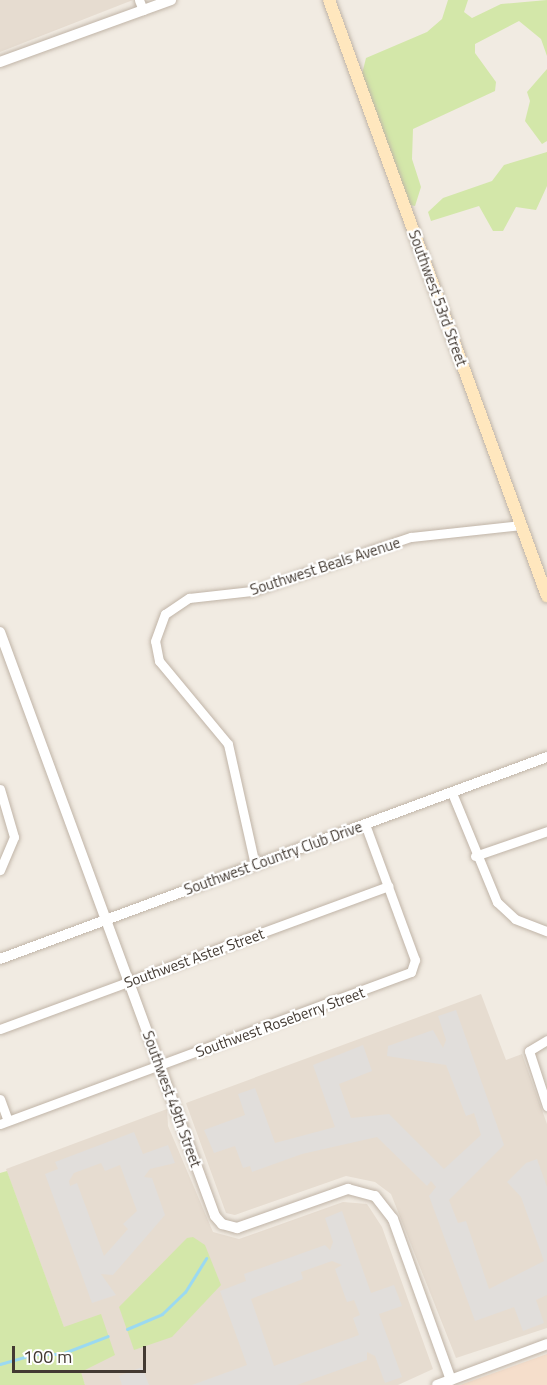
<!DOCTYPE html>
<html>
<head>
<meta charset="utf-8">
<style>
  body { margin:0 }
  #map { position:relative; width:547px; height:1385px; overflow:hidden; background:#f1ebe2; font-family:"Titillium Web",sans-serif }
  div>[style] { position:absolute }
  [style*='--x'] { left:calc(var(--x)*1px); top:calc(var(--y)*1px); width:calc(var(--w)*1px); rotate:calc(var(--a)*1deg) }
  .residential>* { inset:0; background:#e6dcd0 }
  .commercial>* { inset:0; background:#f5decb }
  .green>* { inset:0; background:#d3e7a9 }
  .parking>* { inset:0; background:#e1dedb }
  .stream>* { height:3px; margin:-1.5px; padding:0 1.5px; transform-origin:1.5px; border-radius:1.5px; background:#9bd9f1 }
  .roads { filter:drop-shadow(0 0 2px #c0b4a7) drop-shadow(0 0 2px #c0b4a7) }
  .minor>* { height:9px; margin:-4.5px; padding:0 4.5px; transform-origin:4.5px; border-radius:4.5px; background:#fff }
  .tertiary>* { height:10px; margin:-5px; padding:0 5px; transform-origin:5px; border-radius:5px; background:#fff }
  .secondary>* { height:12px; margin:-6px; padding:0 6px; transform-origin:6px; border-radius:6px; background:#ffe7be }
  span { translate:-50% -50%; white-space:nowrap; text-align:center; line-height:1.15; -webkit-text-stroke:4.5px #fff; paint-order:stroke }
  .street-label { font-size:15px; color:#433a32 }
  .scale { position:absolute; left:12px; top:1346px; width:134px; height:27px; box-sizing:border-box; border:3px solid #433a32; border-top:0; padding-left:8px; font-size:18px; line-height:21px; white-space:nowrap; color:#433a32; -webkit-text-stroke:4px #fff; paint-order:stroke }
</style>
</head>
<body>
<div id="map">
  <div class="residential">
    <div style="clip-path:polygon(0 0,133px 0,0 52px)"></div>
    <div style="clip-path:polygon(481px 994px,506px 1060px,522px 1054px,547px 1124px,547px 1328px,456px 1358px,391px 1194px,375px 1182px,346px 1176px,235px 1215px,226px 1213px,186px 1103px)"></div>
    <div style="clip-path:polygon(167px 1109px,168px 1126px,213px 1232px,239px 1239px,343px 1202px,367px 1204px,382px 1227px,433px 1369px,398px 1385px,85px 1385px,6px 1169px)"></div>
  </div>
  <div class="commercial">
    <div style="clip-path:polygon(547px 1354px,547px 1385px,460px 1385px)"></div>
  </div>
  <div class="green">
    <div style="clip-path:polygon(448px 0,468px 0,464px 12px,472px 18px,501px 4px,547px 0,547px 56px,541px 39px,519px 21px,475px 44px,475px 53px,496px 82px,495px 91px,413px 129px,412px 159px,421px 187px,415px 206px,406px 204px,361px 78px,366px 58px,427px 32px,442px 19px)"></div>
    <div style="clip-path:polygon(547px 69px,547px 141px,542px 144px,525px 121px,530px 101px,527px 92px)"></div>
    <div style="clip-path:polygon(547px 152px,547px 186px,536px 210px,516px 207px,503px 231px,493px 231px,479px 206px,431px 221px,428px 212px,443px 198px,492px 181px,504px 165px)"></div>
    <div style="clip-path:polygon(7px 1171px,64px 1327px,101px 1314px,115px 1355px,81px 1372px,85px 1385px,0 1385px,0 1173px)"></div>
    <div style="clip-path:polygon(193px 1237px,205px 1245px,221px 1285px,172px 1337px,134px 1350px,119px 1307px,187px 1238px)"></div>
  </div>
  <div class="parking">
    <div style="clip-path:polygon(456px 1010px,504px 1145px,449px 1200px,458px 1223px,466px 1221px,489px 1289px,544px 1261px,521px 1197px,507px 1182px,526px 1163px,537px 1159px,547px 1187px,547px 1295px,536px 1300px,544px 1323px,523px 1331px,514px 1307px,475px 1321px,429px 1196px,436px 1187px,431px 1181px,427px 1186px,377px 1137px,302px 1154px,252px 1172px,250px 1166px,243px 1168px,235px 1146px,214px 1153px,204px 1130px,245px 1115px,238px 1094px,255px 1088px,275px 1143px,335px 1127px,313px 1065px,363px 1045px,372px 1071px,339px 1084px,351px 1118px,389px 1114px,444px 1169px,481px 1135px,474px 1113px,466px 1116px,446px 1065px,387px 1056px,388px 1046px,433px 1030px,443px 1048px,446px 1040px,438px 1016px)"></div>
    <div style="clip-path:polygon(evenodd,134px 1132px,143px 1154px,168px 1145px,175px 1163px,150px 1169px,144px 1177px,152px 1178px,165px 1215px,113px 1275px,101px 1274px,116px 1295px,92px 1303px,45px 1174px,58px 1169px,55px 1162px,134px 1132px,101px 1163px,105px 1171px,120px 1165px,137px 1211px,123px 1224px,128px 1229px,104px 1256px,77px 1183px,70px 1186px,69px 1181px,74px 1173px,101px 1163px)"></div>
    <div style="clip-path:polygon(evenodd,342px 1211px,371px 1293px,394px 1285px,402px 1306px,379px 1314px,402px 1377px,385px 1383px,375px 1356px,367px 1352px,367px 1360px,297px 1385px,192px 1385px,247px 1365px,220px 1291px,246px 1281px,244px 1274px,325px 1245px,330px 1250px,333px 1242px,325px 1218px,342px 1211px,332px 1261px,342px 1265px,335px 1269px,347px 1302px,354px 1300px,360px 1315px,353px 1318px,359px 1335px,274px 1366px,251px 1299px,303px 1279px,301px 1272px,332px 1261px)"></div>
    <div style="clip-path:polygon(142px 1367px,149px 1385px,122px 1385px,119px 1376px)"></div>
  </div>
  <div class="stream">
    <div style="--x:127;--y:1329;--w:38;--a:-23"></div>
    <div style="--x:162;--y:1314;--w:32;--a:-44"></div>
    <div style="--x:185;--y:1292;--w:40;--a:-58"></div>
    <div style="--x:0;--y:1364;--w:36;--a:-16"></div>
    <div style="--x:35;--y:1354;--w:26;--a:0"></div>
    <div style="--x:61;--y:1354;--w:50;--a:-21"></div>
  </div>
  <div class="roads">
    <div class="minor">
      <div style="--x:139;--y:0;--w:11;--a:68"></div>
      <div style="--x:0;--y:789;--w:50;--a:73.7"></div>
      <div style="--x:14;--y:837;--w:36;--a:113"></div>
      <div style="--x:452;--y:793;--w:118;--a:67.6"></div>
      <div style="--x:497;--y:902;--w:25;--a:43"></div>
      <div style="--x:515;--y:919;--w:34;--a:21"></div>
      <div style="--x:475;--y:856;--w:76;--a:-19.1"></div>
      <div style="--x:255;--y:865;--w:124;--a:-102.6"></div>
      <div style="--x:228;--y:744;--w:108;--a:-129.7"></div>
      <div style="--x:159;--y:661;--w:20;--a:-101"></div>
      <div style="--x:155;--y:641;--w:29;--a:-70"></div>
      <div style="--x:165;--y:614;--w:29;--a:-34"></div>
      <div style="--x:189;--y:598;--w:63;--a:-6.3"></div>
      <div style="--x:252;--y:591;--w:168;--a:-18.8"></div>
      <div style="--x:411;--y:537;--w:111;--a:-6.2"></div>
      <div style="--x:0;--y:1029;--w:414;--a:-20.2"></div>
      <div style="--x:547;--y:1040;--w:21;--a:149"></div>
      <div style="--x:529;--y:1051;--w:58;--a:71.9"></div>
      <div style="--x:0;--y:1099;--w:23;--a:70"></div>
      <div style="--x:0;--y:1124;--w:438;--a:-20.3"></div>
      <div style="--x:411;--y:972;--w:13;--a:-72"></div>
      <div style="--x:415;--y:960;--w:145;--a:-110.2"></div>
    </div>
    <div class="tertiary">
      <div style="--x:0;--y:62;--w:182;--a:-19.9"></div>
      <div style="--x:0;--y:632;--w:622;--a:69.79"></div>
      <div style="--x:215;--y:1216;--w:11;--a:49"></div>
      <div style="--x:222;--y:1224;--w:16;--a:15"></div>
      <div style="--x:237;--y:1228;--w:118;--a:-19.4"></div>
      <div style="--x:348;--y:1189;--w:28;--a:15"></div>
      <div style="--x:375;--y:1196;--w:29;--a:52"></div>
      <div style="--x:393;--y:1219;--w:171;--a:70.2"></div>
      <div style="--x:0;--y:959;--w:583;--a:-20.27"></div>
      <div style="--x:437;--y:1385;--w:117;--a:-20.4"></div>
    </div>
    <div class="secondary">
      <div style="--x:329;--y:0;--w:635;--a:69.91"></div>
    </div>
  </div>
  <div class="street-label">
    <span style="left:438px;top:298px;rotate:70deg">Southwest 53rd Street</span>
    <span style="left:325px;top:566px;rotate:-18deg">Southwest Beals Avenue</span>
    <span style="left:273px;top:858px;rotate:-20deg">Southwest Country Club Drive</span>
    <span style="left:194px;top:958px;rotate:-20deg">Southwest Aster Street</span>
    <span style="left:280px;top:1022px;rotate:-20deg">Southwest Roseberry Street</span>
    <span style="left:172px;top:1099px;rotate:70deg">Southwest 49th Street</span>
  </div>
  <div class="scale">100 m</div>
</div>
</body>
</html>
